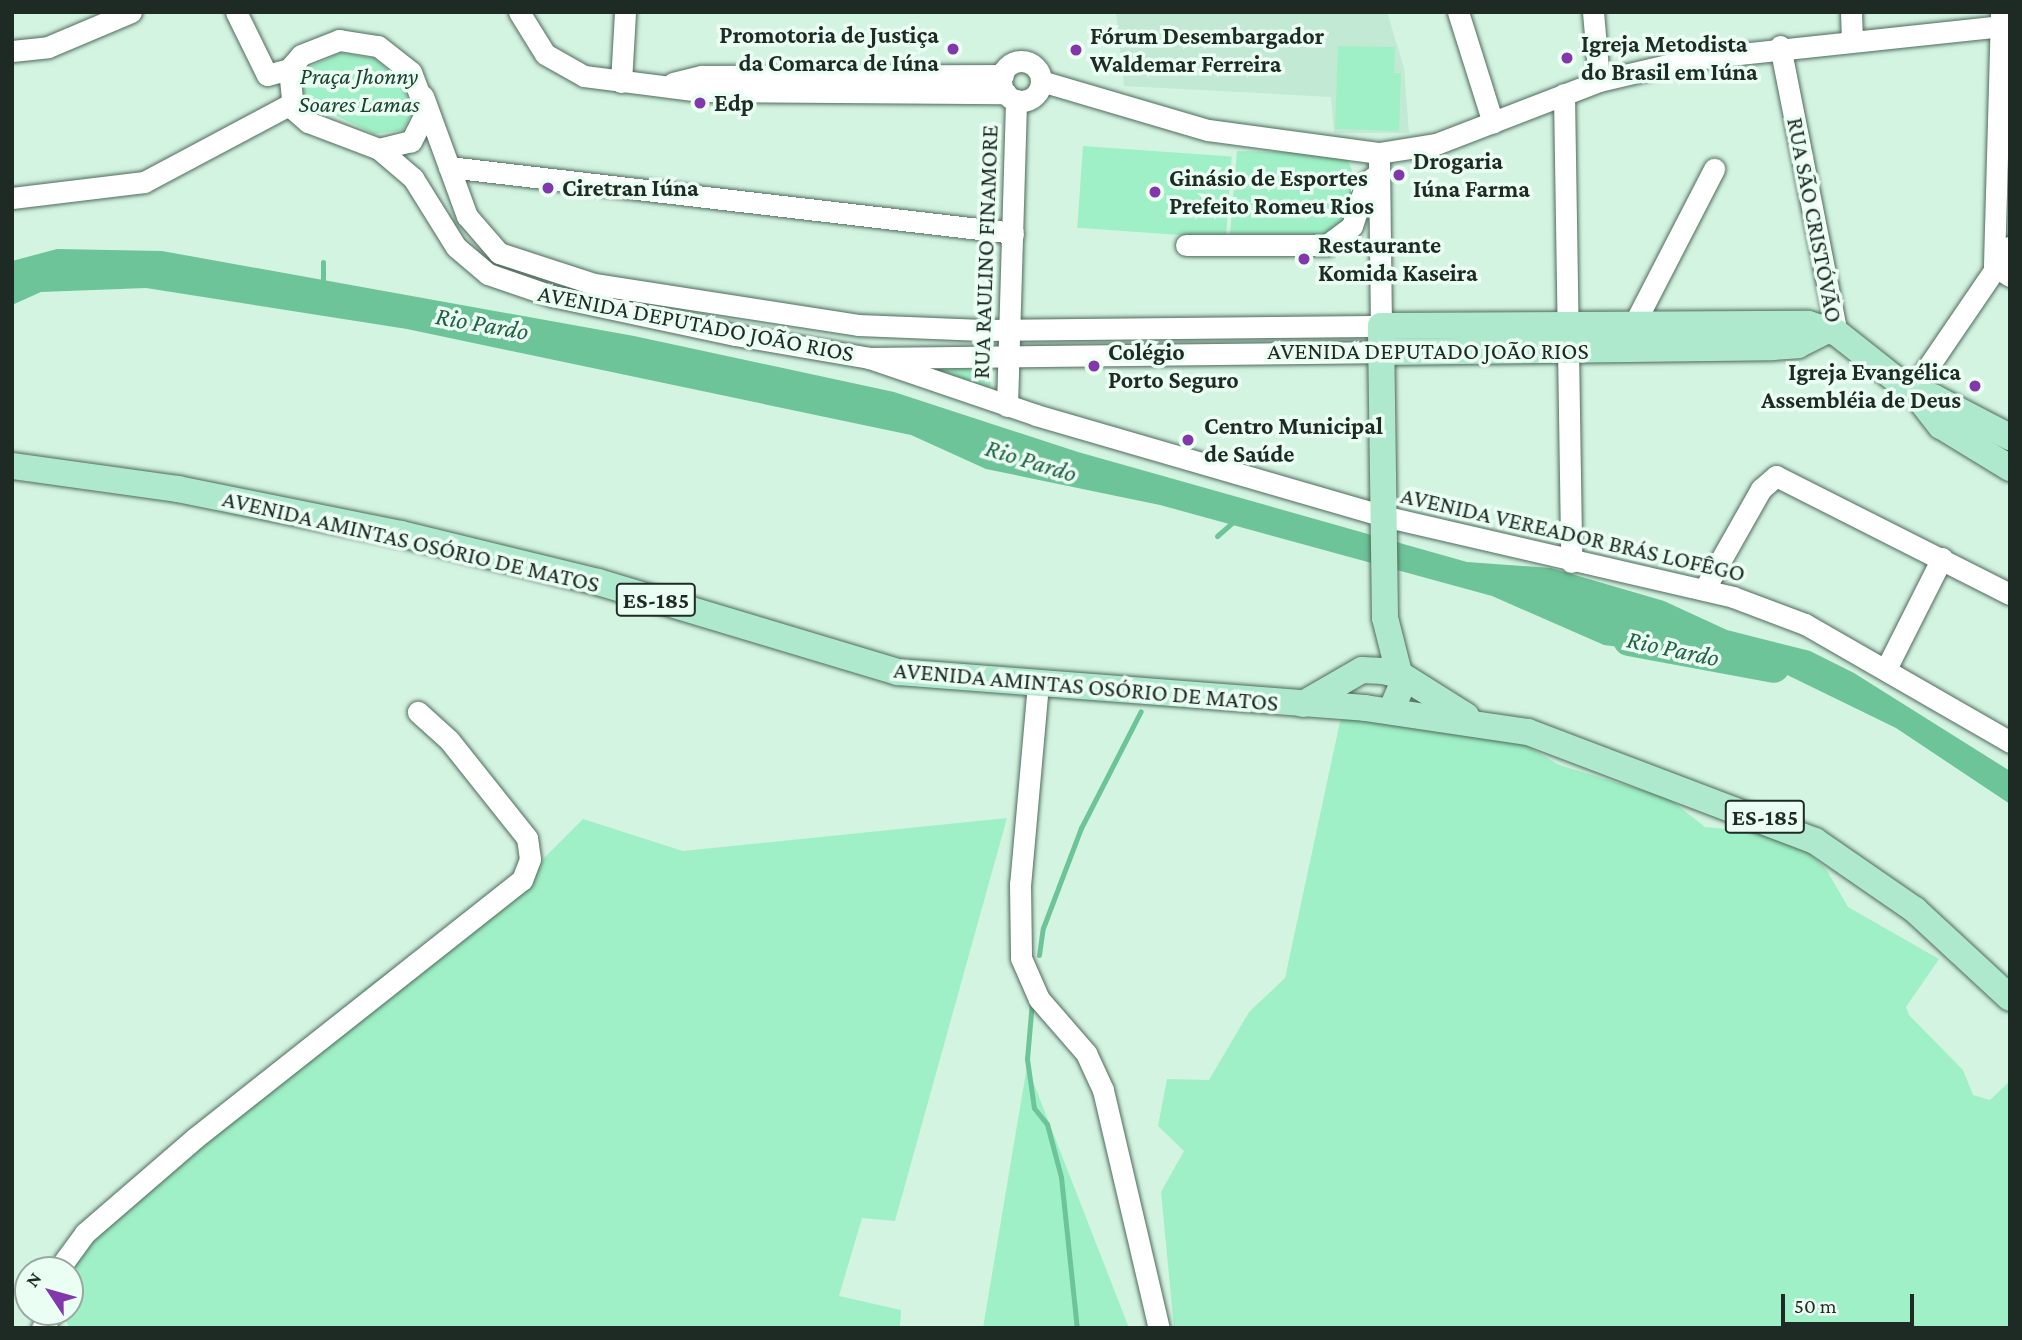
<!DOCTYPE html>
<html>
<head>
<meta charset="utf-8">
<style>
  body { margin:0 }
  #map { position:relative; width:2022px; height:1340px; overflow:hidden; background:#d4f4e2; font-family:"Crimson Pro",serif }
  div>[style] { position:absolute }
  [style*='--x'] { left:calc(var(--x)*1px); top:calc(var(--y)*1px); width:calc(var(--w)*1px); rotate:calc(var(--a)*1deg) }
  .built>* { inset:0; background:#c2e9d3 }
  .green>* { inset:0; background:#9ff0c6; transform-origin:0 0 }
  .water>* { inset:0; background:#6dc499 }
  .stream>* { height:5px; margin:-2.5px; padding:0 2.5px; transform-origin:2.5px; border-radius:2.5px; background:#6dc499 }
  .river>* { height:32px; margin:-16px; padding:0 16px; transform-origin:16px; border-radius:16px; background:#6dc499 }
  .roads { filter:drop-shadow(0 0 2px #4f6b5c) drop-shadow(0 0 2px #4f6b5c) }
  .minor>* { height:21px; margin:-10.5px; padding:0 10.5px; transform-origin:10.5px; border-radius:10.5px; background:#fff }
  .minor>.ring { margin:-10.5px; padding:0; box-sizing:content-box; background:none; border:21px solid #fff; border-radius:50% }
  .major>* { height:26px; margin:-13px; padding:0 13px; transform-origin:13px; border-radius:13px; background:#afe9cd }
  .dots>* { width:19px; height:19px; translate:-50% -50%; box-sizing:border-box; border:4px solid #ebfef3; border-radius:50% }
  span { translate:-50% -50%; white-space:nowrap; text-align:center; line-height:1.15; -webkit-text-stroke:7px #ebfef3; paint-order:stroke }
  .shield-label span { padding:2px 5px; background:#ebfef3; border:2px solid; border-radius:5px; -webkit-text-stroke-width:0 }
  .shield-label { font-size:23px; color:#1e2a24; font-weight:700 }
  .poi-label { font-size:24px; color:#1e2a24; font-weight:700 }
  .right { translate:-100% -50%; text-align:right }
  .left { translate:0 -50%; text-align:left }
  .park-label { font-size:24px; color:#1b412f; font-style:italic }
  .street-label { font-size:24px; color:#1e2a24 }
  .water-label { font-size:26px; color:#216245; font-style:italic }
  .frame { position:absolute; inset:0; border:14px solid #1e2a24; pointer-events:none }
  .north { position:absolute; left:14px; top:1256px; width:70px; height:70px; box-sizing:border-box; background:#ebfef3; border:2px solid #99a9a0; border-radius:50%; rotate:306deg; font-size:19px; font-weight:700; line-height:28px; text-align:center; color:#1e2a24 }
  .north::after { content:''; display:block; margin:auto; width:24px; height:32px; background:#8238aa; clip-path:polygon(50% 0,100% 100%,50% 72%,0 100%) }
  .scale { position:absolute; left:1781px; top:1294px; width:133px; height:32px; box-sizing:border-box; border:4px solid #1e2a24; border-top:0; padding-left:9px; font-size:21px; line-height:24px; white-space:nowrap; color:#1e2a24; -webkit-text-stroke:5px #ebfef3; paint-order:stroke }
</style>
</head>
<body>
<div id="map">
  <div class="built">
    <div style="clip-path:polygon(1116px 12px,1387px 12px,1404px 68px,1409px 133px,1334px 133px,1331px 97px,1124px 86px)"></div>
  </div>
  <div class="green">
    <div style="clip-path:polygon(1338px 46px,1395px 47px,1394px 73px,1401px 73px,1399px 131px,1335px 129px)"></div>
    <div style="clip-path:polygon(340px 53px,373px 58px,400px 79px,413px 111px,403px 130px,374px 134px,304px 100px,299px 80px,305px 69px)"></div>
    <div style="left:1083px;top:146px;width:149px;height:82px;rotate:4deg"></div>
    <div style="clip-path:polygon(1237px 151px,1333px 153px,1347px 159px,1354px 175px,1351px 218px,1319px 237px,1230px 234px)"></div>
    <div style="clip-path:polygon(993px 361px,990px 389px,916px 365px)"></div>
    <div style="clip-path:polygon(1341px 717px,1516px 739px,1559px 765px,1668px 798px,1705px 827px,1758px 832px,1806px 851px,1826px 869px,1848px 907px,1939px 959px,1906px 1007px,1909px 1015px,1963px 1070px,1973px 1095px,1990px 1100px,2010px 1081px,2010px 1328px,1174px 1328px,1161px 1192px,1184px 1151px,1158px 1126px,1167px 1079px,1209px 1080px,1249px 1012px,1285px 978px)"></div>
    <div style="clip-path:polygon(1007px 818px,895px 1221px,862px 1218px,839px 1296px,901px 1310px,900px 1328px,69px 1328px,63px 1312px,70px 1312px,70px 1270px,99px 1215px,375px 981px,527px 875px,583px 819px,683px 851px)"></div>
    <div style="clip-path:polygon(1027px 1066px,1129px 1328px,983px 1328px)"></div>
  </div>
  <div class="water">
    <div style="clip-path:polygon(57px 249px,162px 251px,634px 336px,894px 392px,1078px 452px,1467px 562px,1551px 568px,1664px 601px,1727px 630px,1810px 651px,1854px 673px,2010px 771px,2010px 804px,1896px 728px,1771px 667px,1604px 645px,1492px 596px,1160px 505px,986px 469px,911px 435px,407px 329px,146px 288px,41px 292px,12px 305px,12px 261px)"></div>
  </div>
  <div class="stream">
    <div style="--x:323;--y:283;--w:21;--a:-90"></div>
    <div style="--x:1217;--y:536;--w:21;--a:-41"></div>
    <div style="--x:1039;--y:955;--w:27;--a:-82"></div>
    <div style="--x:1043;--y:928;--w:107;--a:-69.2"></div>
    <div style="--x:1081;--y:828;--w:131;--a:-62.9"></div>
    <div style="--x:1032;--y:1001;--w:58;--a:94.9"></div>
    <div style="--x:1027;--y:1059;--w:49;--a:81.9"></div>
    <div style="--x:1034;--y:1108;--w:21;--a:51"></div>
    <div style="--x:1047;--y:1124;--w:55;--a:75.2"></div>
    <div style="--x:1061;--y:1177;--w:152;--a:84"></div>
  </div>
  <div class="river">
    <div style="--x:1629;--y:640;--w:147;--a:10.5"></div>
  </div>
  <div class="roads">
    <div class="minor">
      <div style="--x:236;--y:12;--w:70;--a:63.8"></div>
      <div style="--x:267;--y:75;--w:23;--a:-15"></div>
      <div style="--x:519;--y:12;--w:49;--a:58.2"></div>
      <div style="--x:545;--y:54;--w:45;--a:29.4"></div>
      <div style="--x:584;--y:76;--w:118;--a:7.3"></div>
      <div style="--x:701;--y:91;--w:305;--a:0.4"></div>
      <div style="--x:1458;--y:12;--w:116;--a:72.5"></div>
      <div style="--x:1593;--y:12;--w:69;--a:85"></div>
      <div style="--x:1851;--y:12;--w:28;--a:88"></div>
      <div style="--x:2001;--y:14;--w:252;--a:91.6"></div>
      <div style="--x:1994;--y:266;--w:19;--a:32"></div>
      <div style="--x:339;--y:40;--w:39;--a:9"></div>
      <div style="--x:378;--y:46;--w:42;--a:38.2"></div>
      <div style="--x:411;--y:72;--w:43;--a:69.4"></div>
      <div style="--x:426;--y:112;--w:33;--a:117"></div>
      <div style="--x:411;--y:141;--w:33;--a:166"></div>
      <div style="--x:379;--y:149;--w:76;--a:-159.2"></div>
      <div style="--x:308;--y:122;--w:20;--a:-139"></div>
      <div style="--x:293;--y:109;--w:40;--a:-95.7"></div>
      <div style="--x:289;--y:69;--w:18;--a:-49"></div>
      <div style="--x:301;--y:55;--w:41;--a:-21.5"></div>
      <div style="--x:1780;--y:46;--w:293;--a:78.8"></div>
      <div style="--x:12;--y:51;--w:36;--a:-6"></div>
      <div style="--x:48;--y:47;--w:90;--a:-22.9"></div>
      <div class="ring" style="left:1001px;top:61px;width:19px;height:19px"></div>
      <div style="--x:1041;--y:81;--w:174;--a:16.4"></div>
      <div style="--x:1208;--y:130;--w:173;--a:7.7"></div>
      <div style="--x:1379;--y:153;--w:58;--a:-9"></div>
      <div style="--x:1436;--y:144;--w:175;--a:-21.1"></div>
      <div style="--x:1599;--y:81;--w:97;--a:-13.2"></div>
      <div style="--x:1693;--y:59;--w:310;--a:-6.1"></div>
      <div style="--x:621;--y:82;--w:70;--a:-86.7"></div>
      <div style="--x:673;--y:83;--w:30;--a:-14"></div>
      <div style="--x:702;--y:76;--w:301;--a:-0.2"></div>
      <div style="--x:1564;--y:94;--w:468;--a:89.1"></div>
      <div style="--x:423;--y:96;--w:128;--a:69.9"></div>
      <div style="--x:467;--y:216;--w:49;--a:49.1"></div>
      <div style="--x:499;--y:253;--w:100;--a:18.1"></div>
      <div style="--x:594;--y:284;--w:267;--a:8.8"></div>
      <div style="--x:858;--y:325;--w:125;--a:2.3"></div>
      <div style="--x:983;--y:330;--w:398;--a:-0.6"></div>
      <div style="--x:1381;--y:326;--w:173;--a:-90.7"></div>
      <div style="--x:379;--y:149;--w:45;--a:40.5"></div>
      <div style="--x:413;--y:178;--w:81;--a:58.1"></div>
      <div style="--x:456;--y:247;--w:42;--a:40.2"></div>
      <div style="--x:488;--y:274;--w:68;--a:19"></div>
      <div style="--x:552;--y:296;--w:187;--a:12"></div>
      <div style="--x:735;--y:335;--w:136;--a:9.7"></div>
      <div style="--x:869;--y:358;--w:511;--a:-0.67"></div>
      <div style="--x:449;--y:167;--w:568;--a:6.67"></div>
      <div style="--x:12;--y:198;--w:133;--a:-6.9"></div>
      <div style="--x:144;--y:182;--w:166;--a:-28"></div>
      <div style="--x:1186;--y:245;--w:141;--a:0"></div>
      <div style="--x:1327;--y:245;--w:31;--a:-37"></div>
      <div style="--x:1352;--y:226;--w:45;--a:-72"></div>
      <div style="--x:1366;--y:183;--w:16;--a:-38"></div>
      <div style="--x:1633;--y:326;--w:177;--a:-62.7"></div>
      <div style="--x:869;--y:358;--w:176;--a:18.8"></div>
      <div style="--x:1036;--y:415;--w:361;--a:16.2"></div>
      <div style="--x:1383;--y:516;--w:359;--a:13"></div>
      <div style="--x:1733;--y:597;--w:77;--a:20.6"></div>
      <div style="--x:1805;--y:624;--w:237;--a:29.9"></div>
      <div style="--x:1911;--y:392;--w:176;--a:-55.7"></div>
      <div style="--x:1007;--y:406;--w:306;--a:-88.3"></div>
      <div style="--x:1705;--y:588;--w:114;--a:-60.5"></div>
      <div style="--x:1761;--y:489;--w:20;--a:-41"></div>
      <div style="--x:1776;--y:476;--w:262;--a:26.8"></div>
      <div style="--x:1887;--y:667;--w:122;--a:-63.2"></div>
      <div style="--x:1038;--y:684;--w:201;--a:95.1"></div>
      <div style="--x:1020;--y:884;--w:74;--a:89.2"></div>
      <div style="--x:1021;--y:958;--w:45;--a:66.3"></div>
      <div style="--x:1039;--y:999;--w:72;--a:49"></div>
      <div style="--x:1086;--y:1053;--w:41;--a:65.3"></div>
      <div style="--x:1103;--y:1090;--w:244;--a:76.8"></div>
      <div style="--x:58;--y:1270;--w:46;--a:-53.9"></div>
      <div style="--x:85;--y:1233;--w:145;--a:-40.8"></div>
      <div style="--x:195;--y:1138;--w:417;--a:-38.3"></div>
      <div style="--x:522;--y:880;--w:22;--a:-69"></div>
      <div style="--x:530;--y:859;--w:21;--a:-98"></div>
      <div style="--x:527;--y:838;--w:125;--a:-128.5"></div>
      <div style="--x:449;--y:740;--w:42;--a:-137.9"></div>
      <div style="--x:42;--y:1328;--w:19;--a:-55"></div>
    </div>
    <div class="major">
      <div style="--x:1380;--y:352;--w:392;--a:-0.7"></div>
      <div style="--x:1772;--y:347;--w:26;--a:-4"></div>
      <div style="--x:1798;--y:345;--w:34;--a:-27"></div>
      <div style="--x:1918;--y:397;--w:15;--a:0"></div>
      <div style="--x:1933;--y:397;--w:87;--a:27.5"></div>
      <div style="--x:12;--y:466;--w:168;--a:7.9"></div>
      <div style="--x:178;--y:489;--w:227;--a:11.4"></div>
      <div style="--x:401;--y:534;--w:203;--a:13.7"></div>
      <div style="--x:598;--y:582;--w:313;--a:16.7"></div>
      <div style="--x:898;--y:672;--w:468;--a:4.4"></div>
      <div style="--x:1365;--y:708;--w:165;--a:8.4"></div>
      <div style="--x:1528;--y:732;--w:307;--a:20.8"></div>
      <div style="--x:1815;--y:841;--w:121;--a:34.6"></div>
      <div style="--x:1915;--y:910;--w:129;--a:42.8"></div>
      <div style="--x:1303;--y:704;--w:68;--a:-30"></div>
      <div style="--x:1362;--y:670;--w:21;--a:3"></div>
      <div style="--x:1383;--y:671;--w:18;--a:13"></div>
      <div style="--x:1401;--y:675;--w:77;--a:32.2"></div>
      <div style="--x:1391;--y:711;--w:28;--a:-67"></div>
      <div style="--x:1402;--y:685;--w:69;--a:-104.2"></div>
      <div style="--x:1385;--y:618;--w:292;--a:-90.8"></div>
      <div style="--x:1381;--y:326;--w:427;--a:-0.3"></div>
      <div style="--x:1808;--y:324;--w:30;--a:17"></div>
      <div style="--x:1837;--y:333;--w:103;--a:38.3"></div>
      <div style="--x:1918;--y:397;--w:37;--a:52"></div>
      <div style="--x:1941;--y:426;--w:81;--a:31.3"></div>
    </div>
  </div>
  <div class="dots">
    <div style="left:953px;top:49px;background:#8238aa"></div>
    <div style="left:1076px;top:50px;background:#8238aa"></div>
    <div style="left:1567px;top:58px;background:#8238aa"></div>
    <div style="left:700px;top:103px;background:#8238aa"></div>
    <div style="left:1399px;top:175px;background:#8238aa"></div>
    <div style="left:548px;top:188px;background:#8238aa"></div>
    <div style="left:1155px;top:192px;background:#8238aa"></div>
    <div style="left:1304px;top:259px;background:#8238aa"></div>
    <div style="left:1094px;top:366px;background:#8238aa"></div>
    <div style="left:1975px;top:386px;background:#8238aa"></div>
    <div style="left:1188px;top:440px;background:#8238aa"></div>
  </div>
  <div class="shield-label">
    <span style="left:656px;top:600px">ES-185</span>
    <span style="left:1765px;top:817px">ES-185</span>
  </div>
  <div class="poi-label">
    <span class="right" style="left:939px;top:49px">Promotoria de Justiça<br>da Comarca de Iúna</span>
    <span class="left" style="left:1090px;top:50px">Fórum Desembargador<br>Waldemar Ferreira</span>
    <span class="left" style="left:1581px;top:58px">Igreja Metodista<br>do Brasil em Iúna</span>
    <span class="left" style="left:714px;top:103px">Edp</span>
    <span class="left" style="left:1413px;top:175px">Drogaria<br>Iúna Farma</span>
    <span class="left" style="left:1169px;top:192px">Ginásio de Esportes<br>Prefeito Romeu Rios</span>
    <span class="left" style="left:562px;top:188px">Ciretran Iúna</span>
    <span class="left" style="left:1318px;top:259px">Restaurante<br>Komida Kaseira</span>
    <span class="left" style="left:1108px;top:366px">Colégio<br>Porto Seguro</span>
    <span class="right" style="left:1961px;top:386px">Igreja Evangélica<br>Assembléia de Deus</span>
    <span class="left" style="left:1204px;top:440px">Centro Municipal<br>de Saúde</span>
  </div>
  <div class="park-label">
    <span style="left:359px;top:90px">Praça Jhonny<br>Soares Lamas</span>
  </div>
  <div class="street-label">
    <span style="left:1815px;top:220px;rotate:79deg">RUA SÃO CRISTÓVÃO</span>
    <span style="left:985px;top:252px;rotate:-88deg">RUA RAULINO FINAMORE</span>
    <span style="left:696px;top:323px;rotate:11deg">AVENIDA DEPUTADO JOÃO RIOS</span>
    <span style="left:1428px;top:351px">AVENIDA DEPUTADO JOÃO RIOS</span>
    <span style="left:1573px;top:534px;rotate:13deg">AVENIDA VEREADOR BRÁS LOFÊGO</span>
    <span style="left:411px;top:541px;rotate:13deg">AVENIDA AMINTAS OSÓRIO DE MATOS</span>
    <span style="left:1086px;top:686px;rotate:5deg">AVENIDA AMINTAS OSÓRIO DE MATOS</span>
  </div>
  <div class="water-label">
    <span style="left:482px;top:324px;rotate:10deg">Rio Pardo</span>
    <span style="left:1031px;top:461px;rotate:17deg">Rio Pardo</span>
    <span style="left:1673px;top:649px;rotate:12deg">Rio Pardo</span>
  </div>
  <div class="frame"></div>
  <div class="north">N</div>
  <div class="scale">50 m</div>
</div>
</body>
</html>
